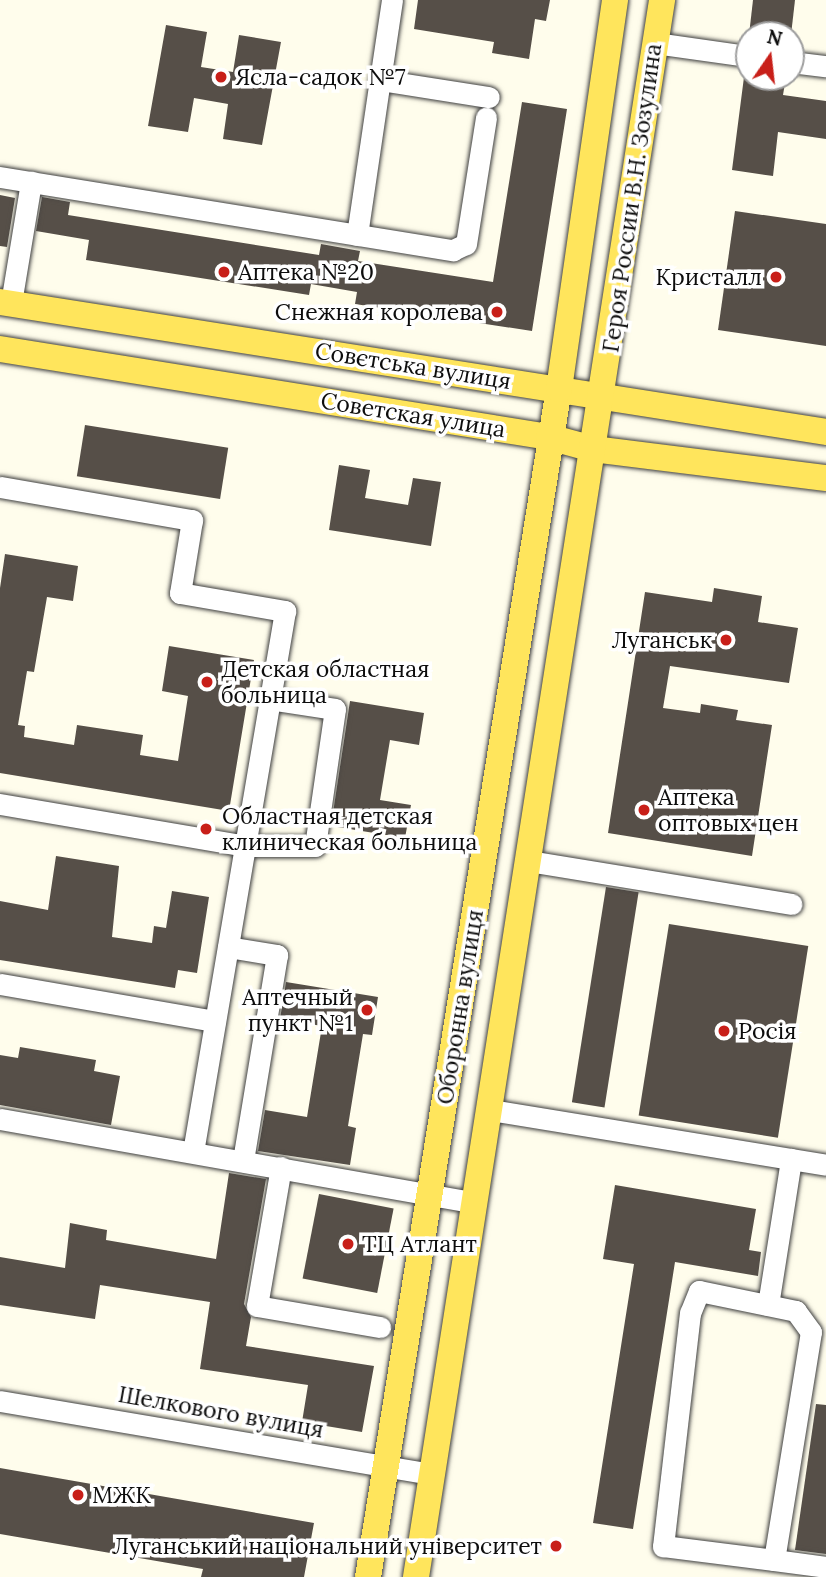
<!DOCTYPE html>
<html>
<head>
<meta charset="utf-8">
<style>
  body { margin:0 }
  #map { position:relative; width:826px; height:1577px; overflow:hidden; background:#fffdec; font-family:Lora,serif }
  div>[style] { position:absolute }
  [style*='--x'] { left:calc(var(--x)*1px); top:calc(var(--y)*1px); width:calc(var(--w)*1px); rotate:calc(var(--a)*1deg) }
  .building>* { inset:0; background:#564f48; transform-origin:0 0 }
  .roads { filter:drop-shadow(0 0 2px #404040) drop-shadow(0 0 2px #404040) }
  .minor>* { height:21px; margin:-10.5px; padding:0 10.5px; transform-origin:10.5px; border-radius:10.5px; background:#fff }
  .major>* { height:26px; margin:-13px; padding:0 13px; transform-origin:13px; border-radius:13px; background:#ffe55c }
  .dots>* { width:19px; height:19px; translate:-50% -50%; box-sizing:border-box; border:4px solid #fff; border-radius:50% }
  span { translate:-50% -50%; white-space:nowrap; text-align:center; line-height:1.15; -webkit-text-stroke:7px #fff; paint-order:stroke }
  .poi-label { font-size:23px; color:#0d0d0d }
  .left { translate:0 -50%; text-align:left }
  .right { translate:-100% -50%; text-align:right }
  .street-label { font-size:23px; color:#0d0d0d }
  .north { position:absolute; left:735px; top:21px; width:70px; height:70px; box-sizing:border-box; background:#fff; border:2px solid #9e9e9e; border-radius:50%; rotate:14deg; font-size:19px; font-weight:700; line-height:28px; text-align:center; color:#0d0d0d }
  .north::after { content:''; display:block; margin:auto; width:24px; height:32px; background:#c81f19; clip-path:polygon(50% 0,100% 100%,50% 72%,0 100%) }
</style>
</head>
<body>
<div id="map">
  <div class="building">
    <div style="clip-path:polygon(418px 0,550px 0,546px 21px,535px 19px,529px 59px,492px 53px,494px 42px,414px 29px)"></div>
    <div style="clip-path:polygon(753px 0,795px 0,791px 35px,749px 35px)"></div>
    <div style="clip-path:polygon(166px 25px,207px 32px,201px 67px,233px 72px,239px 35px,281px 42px,262px 145px,223px 139px,228px 104px,194px 98px,188px 132px,148px 126px)"></div>
    <div style="clip-path:polygon(744px 77px,786px 77px,783px 95px,826px 101px,826px 139px,778px 132px,773px 176px,732px 170px)"></div>
    <div style="clip-path:polygon(522px 102px,567px 109px,532px 331px,355px 304px,357px 292px,311px 284px,309px 295px,86px 260px,89px 240px,36px 231px,42px 197px,70px 202px,68px 215px,319px 255px,321px 244px,360px 251px,358px 261px,493px 282px)"></div>
    <div style="clip-path:polygon(0 195px,15px 198px,7px 247px,0 246px)"></div>
    <div style="clip-path:polygon(735px 211px,826px 224px,826px 346px,718px 330px)"></div>
    <div style="left:85px;top:425px;width:145px;height:52px;rotate:9deg"></div>
    <div style="clip-path:polygon(339px 465px,370px 470px,365px 498px,408px 505px,413px 478px,441px 482px,431px 546px,329px 530px)"></div>
    <div style="clip-path:polygon(5px 554px,78px 566px,73px 601px,47px 597px,34px 672px,27px 671px,18px 725px,25px 726px,24px 737px,74px 745px,77px 725px,143px 735px,140px 755px,178px 761px,188px 696px,162px 691px,169px 646px,254px 660px,229px 811px,0 773px,0 588px)"></div>
    <div style="clip-path:polygon(714px 588px,762px 596px,758px 622px,798px 628px,789px 683px,670px 666px,663px 708px,700px 713px,701px 704px,738px 710px,736px 720px,772px 725px,752px 856px,608px 833px,645px 592px,712px 602px)"></div>
    <div style="clip-path:polygon(350px 701px,424px 713px,419px 745px,390px 740px,380px 800px,411px 805px,405px 838px,331px 826px)"></div>
    <div style="clip-path:polygon(56px 856px,119px 866px,112px 937px,152px 943px,154px 926px,166px 928px,172px 891px,209px 897px,197px 973px,178px 970px,175px 988px,0 960px,0 901px,48px 910px)"></div>
    <div style="left:606px;top:887px;width:33px;height:218px;rotate:9deg"></div>
    <div style="left:669px;top:924px;width:141px;height:194px;rotate:9deg"></div>
    <div style="clip-path:polygon(286px 982px,378px 997px,372px 1035px,363px 1034px,348px 1126px,356px 1128px,350px 1165px,258px 1151px,265px 1110px,307px 1117px,322px 1026px,280px 1019px)"></div>
    <div style="clip-path:polygon(20px 1047px,96px 1060px,94px 1071px,120px 1076px,111px 1125px,0 1105px,0 1055px,18px 1058px)"></div>
    <div style="clip-path:polygon(229px 1173px,266px 1179px,244px 1304px,251px 1317px,246px 1346px,374px 1366px,362px 1432px,302px 1422px,308px 1385px,200px 1369px,210px 1302px,100px 1285px,95px 1319px,0 1305px,0 1257px,65px 1268px,70px 1223px,107px 1230px,106px 1240px,216px 1259px)"></div>
    <div style="clip-path:polygon(615px 1185px,756px 1209px,749px 1250px,761px 1252px,758px 1276px,675px 1262px,633px 1529px,593px 1523px,634px 1264px,603px 1259px)"></div>
    <div style="left:319px;top:1194px;width:76px;height:86px;rotate:11deg"></div>
    <div style="clip-path:polygon(816px 1404px,826px 1405px,826px 1554px,795px 1550px)"></div>
    <div style="clip-path:polygon(0 1468px,314px 1523px,304px 1577px,201px 1577px,203px 1569px,0 1534px)"></div>
  </div>
  <div class="roads">
    <div class="minor">
      <div style="--x:392;--y:0;--w:81;--a:98.5"></div>
      <div style="--x:380;--y:80;--w:110;--a:8.9"></div>
      <div style="--x:655;--y:43;--w:92;--a:8.1"></div>
      <div style="--x:791;--y:62;--w:35;--a:7"></div>
      <div style="--x:0;--y:177;--w:459;--a:9.2"></div>
      <div style="--x:453;--y:250;--w:14;--a:-25"></div>
      <div style="--x:466;--y:244;--w:128;--a:-81"></div>
      <div style="--x:357;--y:235;--w:157;--a:-81.6"></div>
      <div style="--x:11;--y:303;--w:123;--a:-80.6"></div>
      <div style="--x:0;--y:487;--w:195;--a:9.8"></div>
      <div style="--x:192;--y:520;--w:74;--a:99.3"></div>
      <div style="--x:180;--y:593;--w:107;--a:9.7"></div>
      <div style="--x:285;--y:611;--w:549;--a:99.65"></div>
      <div style="--x:0;--y:804;--w:249;--a:9.7"></div>
      <div style="--x:245;--y:846;--w:70;--a:0"></div>
      <div style="--x:315;--y:846;--w:138;--a:-81.7"></div>
      <div style="--x:335;--y:709;--w:66;--a:-171.3"></div>
      <div style="--x:529;--y:861;--w:266;--a:9.3"></div>
      <div style="--x:228;--y:947;--w:50;--a:9.3"></div>
      <div style="--x:277;--y:955;--w:209;--a:99.4"></div>
      <div style="--x:0;--y:984;--w:218;--a:9.8"></div>
      <div style="--x:491;--y:1110;--w:339;--a:9.3"></div>
      <div style="--x:0;--y:1119;--w:483;--a:10"></div>
      <div style="--x:281;--y:1167;--w:141;--a:99.8"></div>
      <div style="--x:257;--y:1306;--w:125;--a:9.7"></div>
      <div style="--x:768;--y:1305;--w:148;--a:-81"></div>
      <div style="--x:0;--y:1401;--w:438;--a:9.6"></div>
      <div style="--x:774;--y:1560;--w:231;--a:-80.8"></div>
      <div style="--x:811;--y:1332;--w:26;--a:-126"></div>
      <div style="--x:796;--y:1311;--w:99;--a:-168.3"></div>
      <div style="--x:699;--y:1291;--w:24;--a:112"></div>
      <div style="--x:690;--y:1313;--w:235;--a:96.6"></div>
      <div style="--x:663;--y:1546;--w:112;--a:7.2"></div>
      <div style="--x:774;--y:1560;--w:52;--a:7.7"></div>
    </div>
    <div class="major">
      <div style="--x:0;--y:302;--w:836;--a:8.94"></div>
      <div style="--x:0;--y:349;--w:556;--a:9.11"></div>
      <div style="--x:549;--y:437;--w:46;--a:15.3"></div>
      <div style="--x:593;--y:449;--w:235;--a:7.1"></div>
      <div style="--x:368;--y:1577;--w:1203;--a:-80.87"></div>
      <div style="--x:559;--y:389;--w:393;--a:-81.8"></div>
      <div style="--x:416;--y:1577;--w:1596;--a:-81.13"></div>
    </div>
  </div>
  <div class="dots">
    <div style="left:221px;top:77px;background:#c81f19"></div>
    <div style="left:224px;top:272px;background:#c81f19"></div>
    <div style="left:776px;top:277px;background:#c81f19"></div>
    <div style="left:497px;top:312px;background:#c81f19"></div>
    <div style="left:726px;top:640px;background:#c81f19"></div>
    <div style="left:207px;top:682px;background:#c81f19"></div>
    <div style="left:644px;top:810px;background:#c81f19"></div>
    <div style="left:206px;top:829px;background:#c81f19"></div>
    <div style="left:367px;top:1010px;background:#c81f19"></div>
    <div style="left:724px;top:1031px;background:#c81f19"></div>
    <div style="left:348px;top:1244px;background:#c81f19"></div>
    <div style="left:78px;top:1495px;background:#c81f19"></div>
    <div style="left:556px;top:1546px;background:#c81f19"></div>
  </div>
  <div class="poi-label">
    <span class="left" style="left:235px;top:77px">Ясла-садок №7</span>
    <span class="left" style="left:238px;top:272px">Аптека №20</span>
    <span class="right" style="left:762px;top:277px">Кристалл</span>
    <span class="right" style="left:483px;top:312px">Снежная королева</span>
    <span class="right" style="left:712px;top:640px">Луганськ</span>
    <span class="left" style="left:221px;top:682px">Детская областная<br>больница</span>
    <span class="left" style="left:658px;top:810px">Аптека<br>оптовых цен</span>
    <span class="left" style="left:222px;top:829px">Областная детская<br>клиническая больница</span>
    <span class="right" style="left:353px;top:1010px">Аптечный<br>пункт №1</span>
    <span class="left" style="left:738px;top:1031px">Росія</span>
    <span class="left" style="left:362px;top:1244px">ТЦ Атлант</span>
    <span class="left" style="left:92px;top:1495px">МЖК</span>
    <span class="right" style="left:542px;top:1546px">Луганський національний університет</span>
  </div>
  <div class="street-label">
    <span style="left:632px;top:198px;rotate:-82deg">Героя России В.Н. Зозулина</span>
    <span style="left:413px;top:366px;rotate:9deg">Совєтська вулиця</span>
    <span style="left:413px;top:415px;rotate:9deg">Советская улица</span>
    <span style="left:460px;top:1007px;rotate:-81deg">Оборонна вулиця</span>
    <span style="left:221px;top:1412px;rotate:10deg">Шелкового вулиця</span>
  </div>
  <div class="north">N</div>
</div>
</body>
</html>
